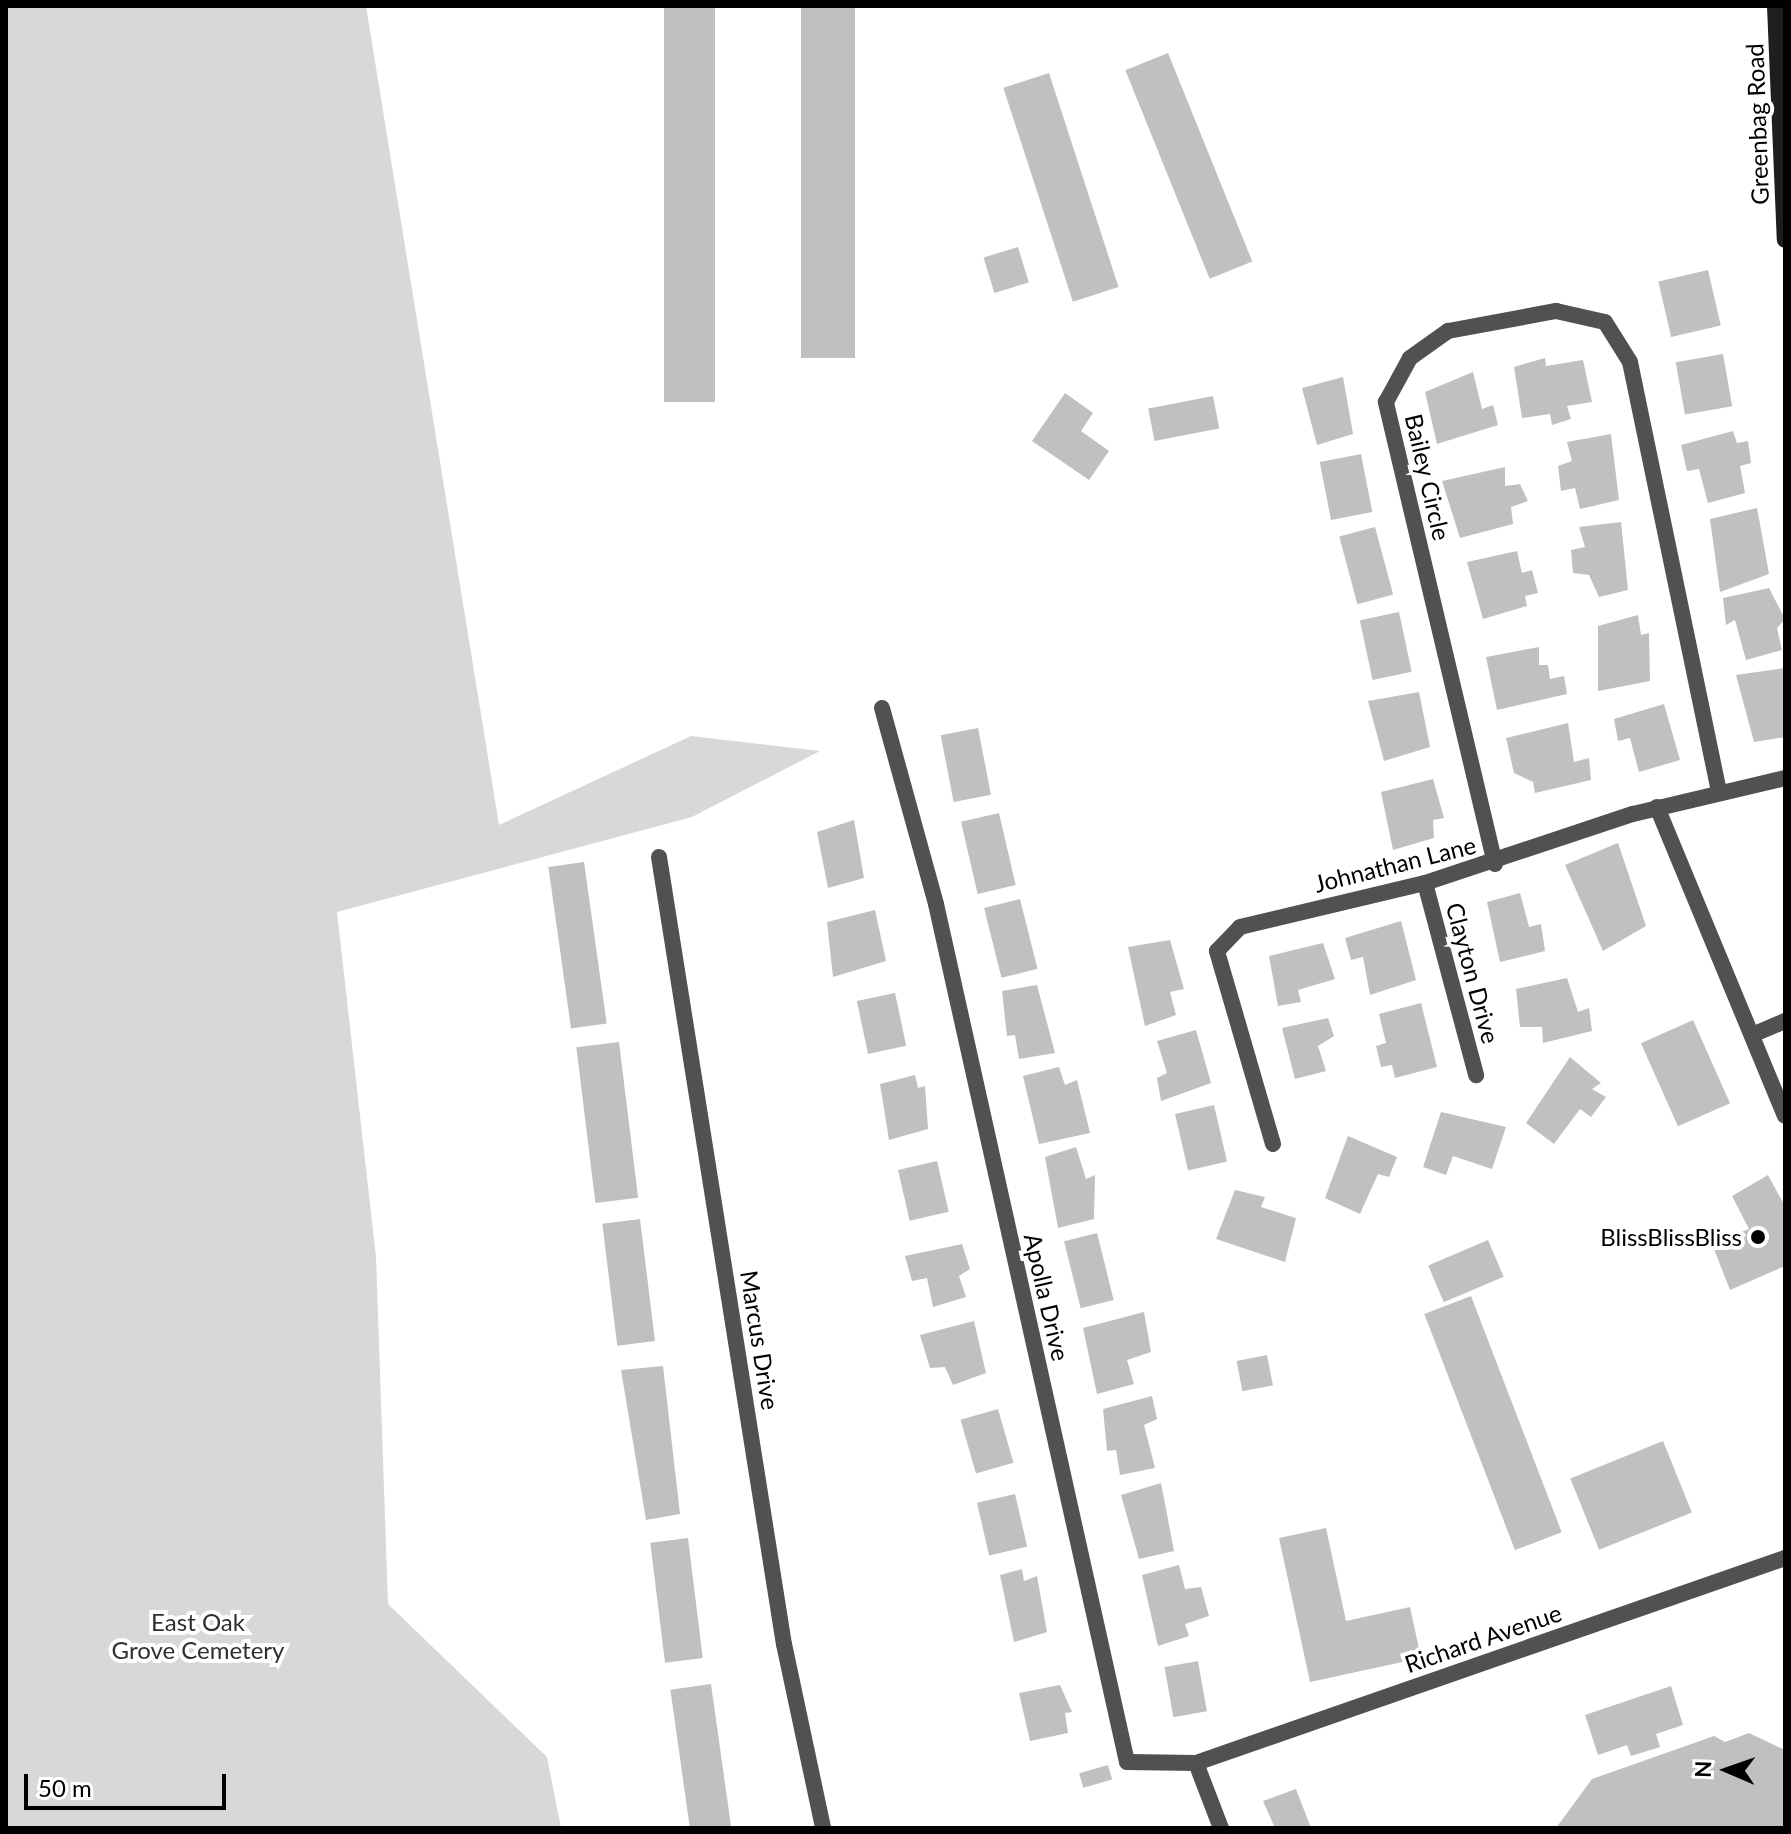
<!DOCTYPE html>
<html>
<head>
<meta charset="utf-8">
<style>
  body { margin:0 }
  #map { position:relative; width:1791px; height:1834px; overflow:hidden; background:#fff; font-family:Lato,sans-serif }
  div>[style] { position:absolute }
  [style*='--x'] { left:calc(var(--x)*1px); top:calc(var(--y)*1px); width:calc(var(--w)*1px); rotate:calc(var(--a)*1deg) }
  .green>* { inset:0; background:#d8d8d8 }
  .building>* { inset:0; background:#c0c0c0; transform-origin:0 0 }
  .minor>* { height:16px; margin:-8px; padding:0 8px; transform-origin:8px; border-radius:8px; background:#515151 }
  .secondary>* { height:16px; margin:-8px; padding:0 8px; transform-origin:8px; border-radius:8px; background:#1e1e1e }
  .dots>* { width:22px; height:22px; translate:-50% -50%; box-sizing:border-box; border:4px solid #fff; border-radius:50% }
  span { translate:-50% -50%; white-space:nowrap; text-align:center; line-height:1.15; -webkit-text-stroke:8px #fff; paint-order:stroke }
  .street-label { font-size:24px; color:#000 }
  .poi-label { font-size:24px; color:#000 }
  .right { translate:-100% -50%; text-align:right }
  .park-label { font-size:24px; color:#2f2f2f }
  .frame { position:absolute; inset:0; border:8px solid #000; pointer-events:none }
  .north { position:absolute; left:1687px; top:1730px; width:80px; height:80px; -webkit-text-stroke:6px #fff; paint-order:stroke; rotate:272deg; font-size:22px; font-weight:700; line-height:32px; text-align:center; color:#000 }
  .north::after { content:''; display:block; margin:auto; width:28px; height:36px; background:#000; clip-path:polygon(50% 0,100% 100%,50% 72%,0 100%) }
  .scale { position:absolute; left:24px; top:1774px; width:202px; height:36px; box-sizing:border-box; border:4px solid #000; border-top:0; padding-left:10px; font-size:24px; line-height:28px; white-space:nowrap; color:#000; -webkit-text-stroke:6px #fff; paint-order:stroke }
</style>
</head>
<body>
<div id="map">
  <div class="green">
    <div style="clip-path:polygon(6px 6px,366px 6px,499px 825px,691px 736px,820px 751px,692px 817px,337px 912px,376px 1257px,388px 1604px,547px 1757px,561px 1828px,6px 1828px)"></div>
  </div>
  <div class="building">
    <div style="left:664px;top:6px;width:51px;height:396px"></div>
    <div style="left:801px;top:6px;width:54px;height:352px"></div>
    <div style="left:1168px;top:53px;width:225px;height:46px;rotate:68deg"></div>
    <div style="left:1049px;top:73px;width:225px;height:48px;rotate:72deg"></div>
    <div style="left:1018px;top:247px;width:37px;height:36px;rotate:73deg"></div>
    <div style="left:1708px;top:270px;width:57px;height:51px;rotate:77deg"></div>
    <div style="left:1723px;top:354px;width:53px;height:48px;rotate:80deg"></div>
    <div style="clip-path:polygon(1545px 358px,1546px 366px,1583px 360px,1592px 402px,1567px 406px,1571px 419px,1552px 425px,1550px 414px,1522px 418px,1514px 367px)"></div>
    <div style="clip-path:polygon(1473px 372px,1482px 409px,1493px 405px,1498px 425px,1437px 444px,1425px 392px)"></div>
    <div style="clip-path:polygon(1343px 377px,1353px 434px,1317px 445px,1302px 388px)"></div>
    <div style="clip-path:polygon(1065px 393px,1093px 413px,1081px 431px,1109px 451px,1089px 480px,1032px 441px)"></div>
    <div style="left:1213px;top:396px;width:33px;height:66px;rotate:79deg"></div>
    <div style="clip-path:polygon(1733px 431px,1737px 443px,1748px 441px,1751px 463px,1740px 466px,1745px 493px,1708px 503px,1699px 469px,1687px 471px,1681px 445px)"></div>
    <div style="clip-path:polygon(1611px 434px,1619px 500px,1580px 509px,1575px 488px,1561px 491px,1558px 466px,1572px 461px,1567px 442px)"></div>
    <div style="left:1361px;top:454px;width:59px;height:42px;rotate:79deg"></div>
    <div style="clip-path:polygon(1505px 467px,1505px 486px,1520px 484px,1528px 501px,1511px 507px,1513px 524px,1460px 538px,1442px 481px)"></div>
    <div style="clip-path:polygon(1757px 508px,1769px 574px,1720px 592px,1710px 519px)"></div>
    <div style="clip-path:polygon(1621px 522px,1628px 590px,1599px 597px,1589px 575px,1573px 573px,1571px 550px,1585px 547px,1579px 527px)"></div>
    <div style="left:1375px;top:527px;width:70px;height:37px;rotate:75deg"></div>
    <div style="clip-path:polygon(1517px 551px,1522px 573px,1532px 570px,1538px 593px,1525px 596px,1527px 606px,1483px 619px,1467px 562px)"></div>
    <div style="clip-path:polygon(1769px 588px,1785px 619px,1777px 628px,1782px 650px,1746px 660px,1735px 620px,1726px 625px,1723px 598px)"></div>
    <div style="left:1399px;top:612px;width:61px;height:40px;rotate:78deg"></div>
    <div style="clip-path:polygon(1638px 615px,1641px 635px,1649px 633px,1650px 681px,1598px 691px,1598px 626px)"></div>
    <div style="clip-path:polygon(1539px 647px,1539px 665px,1548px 665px,1550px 679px,1564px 676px,1567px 694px,1497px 710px,1486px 657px)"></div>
    <div style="clip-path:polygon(1785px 668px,1785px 737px,1754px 742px,1736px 675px)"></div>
    <div style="clip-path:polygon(1419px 692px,1430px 747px,1384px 761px,1368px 701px)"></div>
    <div style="clip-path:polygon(1664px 704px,1680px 760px,1639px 772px,1630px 738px,1618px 741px,1614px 719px)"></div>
    <div style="clip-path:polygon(1568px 723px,1574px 762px,1589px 758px,1591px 780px,1535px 793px,1533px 782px,1514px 773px,1506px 738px)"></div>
    <div style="left:978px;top:728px;width:68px;height:38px;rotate:79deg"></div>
    <div style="clip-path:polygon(1433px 779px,1444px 818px,1433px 820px,1434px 838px,1393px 850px,1381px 792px)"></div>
    <div style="left:999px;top:813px;width:74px;height:39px;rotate:77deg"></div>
    <div style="clip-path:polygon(854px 820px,864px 878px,828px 888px,817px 832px)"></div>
    <div style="clip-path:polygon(1618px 843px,1646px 926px,1603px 951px,1565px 865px)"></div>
    <div style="left:584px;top:862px;width:163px;height:36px;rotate:82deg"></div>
    <div style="clip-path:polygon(1520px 893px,1529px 927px,1541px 924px,1545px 951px,1500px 962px,1487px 902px)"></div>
    <div style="left:1020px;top:899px;width:72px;height:37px;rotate:76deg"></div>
    <div style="clip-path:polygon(875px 910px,886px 961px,833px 977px,827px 922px)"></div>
    <div style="clip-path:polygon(1401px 921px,1416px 980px,1370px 995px,1363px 957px,1351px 960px,1345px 938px)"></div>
    <div style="clip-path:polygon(1170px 940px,1184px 989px,1170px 992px,1176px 1015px,1145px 1026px,1128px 947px)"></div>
    <div style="clip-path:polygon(1323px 943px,1335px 979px,1298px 990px,1301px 1002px,1278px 1006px,1269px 956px)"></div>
    <div style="clip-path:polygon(1567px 978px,1578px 1012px,1589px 1008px,1592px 1031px,1543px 1043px,1542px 1027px,1520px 1027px,1516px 989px)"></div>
    <div style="clip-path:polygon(1037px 985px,1055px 1053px,1019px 1059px,1015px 1035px,1007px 1036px,1002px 991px)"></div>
    <div style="left:895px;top:993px;width:54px;height:39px;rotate:78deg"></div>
    <div style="clip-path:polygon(1421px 1003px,1437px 1067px,1395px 1078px,1392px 1065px,1381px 1067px,1376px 1046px,1386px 1043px,1379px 1014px)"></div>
    <div style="clip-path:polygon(1328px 1018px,1334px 1036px,1318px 1046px,1326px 1071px,1295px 1079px,1282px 1028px)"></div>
    <div style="left:1693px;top:1020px;width:91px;height:57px;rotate:66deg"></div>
    <div style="clip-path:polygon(1196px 1030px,1211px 1083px,1161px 1101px,1157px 1078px,1167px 1073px,1157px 1041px)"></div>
    <div style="left:619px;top:1042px;width:157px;height:43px;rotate:83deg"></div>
    <div style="clip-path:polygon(1570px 1057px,1601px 1083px,1592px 1089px,1606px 1097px,1591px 1117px,1580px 1109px,1554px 1144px,1526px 1123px)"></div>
    <div style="clip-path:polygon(1059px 1067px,1065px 1085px,1077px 1080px,1090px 1133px,1039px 1144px,1023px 1076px)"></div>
    <div style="clip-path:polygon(915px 1075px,918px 1088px,925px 1086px,928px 1129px,889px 1140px,880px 1084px)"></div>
    <div style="left:1214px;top:1105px;width:58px;height:40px;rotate:77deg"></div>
    <div style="clip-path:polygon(1441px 1112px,1506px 1127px,1492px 1169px,1453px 1156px,1446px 1175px,1423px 1167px)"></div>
    <div style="clip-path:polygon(1348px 1136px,1397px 1157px,1389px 1177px,1378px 1174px,1360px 1214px,1325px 1198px)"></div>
    <div style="clip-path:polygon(1076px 1147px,1086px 1179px,1095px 1175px,1094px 1219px,1058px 1228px,1045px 1157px)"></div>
    <div style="left:937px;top:1161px;width:52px;height:40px;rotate:77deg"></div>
    <div style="clip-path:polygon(1768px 1175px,1785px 1206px,1785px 1266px,1730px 1290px,1712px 1244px,1749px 1229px,1732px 1196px)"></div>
    <div style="clip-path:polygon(1235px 1190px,1265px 1197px,1261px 1207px,1296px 1218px,1285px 1262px,1216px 1239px)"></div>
    <div style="left:640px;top:1219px;width:123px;height:38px;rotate:83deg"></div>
    <div style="left:1097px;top:1233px;width:69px;height:34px;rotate:76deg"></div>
    <div style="left:1488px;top:1240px;width:40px;height:65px;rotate:67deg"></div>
    <div style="clip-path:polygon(962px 1244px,970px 1269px,959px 1276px,966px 1297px,933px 1307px,927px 1278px,912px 1281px,905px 1256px)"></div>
    <div style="left:1471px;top:1296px;width:253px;height:50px;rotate:69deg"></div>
    <div style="clip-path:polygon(1144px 1312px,1151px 1352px,1127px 1360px,1134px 1384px,1097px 1394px,1083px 1328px)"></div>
    <div style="clip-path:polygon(974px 1321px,986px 1373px,953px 1385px,945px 1367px,930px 1368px,920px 1335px)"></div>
    <div style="left:1267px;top:1355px;width:31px;height:31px;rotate:79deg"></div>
    <div style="clip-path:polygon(663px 1366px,680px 1514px,646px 1520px,621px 1370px)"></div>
    <div style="clip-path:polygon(1152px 1396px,1157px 1419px,1144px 1425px,1155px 1468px,1120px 1475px,1116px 1450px,1107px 1451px,1103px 1409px)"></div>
    <div style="left:998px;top:1409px;width:56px;height:39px;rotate:74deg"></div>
    <div style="left:1663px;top:1441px;width:77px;height:100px;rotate:68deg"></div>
    <div style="clip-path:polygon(1161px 1483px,1174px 1551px,1139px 1559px,1121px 1495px)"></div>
    <div style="left:1015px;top:1494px;width:54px;height:39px;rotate:77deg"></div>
    <div style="clip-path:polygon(1326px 1528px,1346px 1621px,1410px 1607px,1421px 1658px,1310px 1682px,1279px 1538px)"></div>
    <div style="left:688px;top:1538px;width:121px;height:38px;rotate:83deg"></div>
    <div style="clip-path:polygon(1179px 1565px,1185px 1589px,1201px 1587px,1209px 1616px,1185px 1624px,1189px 1636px,1158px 1646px,1142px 1575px)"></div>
    <div style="clip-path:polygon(1022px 1569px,1024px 1581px,1037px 1576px,1047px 1632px,1014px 1642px,1000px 1575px)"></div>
    <div style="left:1198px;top:1661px;width:51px;height:34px;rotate:80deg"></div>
    <div style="left:711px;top:1684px;width:145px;height:41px;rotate:82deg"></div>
    <div style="clip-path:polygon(1060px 1685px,1072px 1712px,1065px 1713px,1068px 1733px,1030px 1741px,1019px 1693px)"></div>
    <div style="clip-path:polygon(1671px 1686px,1683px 1725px,1656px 1734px,1660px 1747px,1631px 1756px,1627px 1745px,1598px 1755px,1585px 1715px)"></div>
    <div style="clip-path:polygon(1749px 1733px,1785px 1750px,1785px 1828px,1556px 1828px,1592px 1779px,1714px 1736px,1725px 1742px)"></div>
    <div style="left:1108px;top:1765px;width:15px;height:30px;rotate:74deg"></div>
    <div style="clip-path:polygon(1296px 1789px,1311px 1828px,1275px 1828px,1263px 1801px)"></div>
  </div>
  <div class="minor">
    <div style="--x:882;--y:708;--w:203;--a:74.6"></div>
    <div style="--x:936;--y:904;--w:879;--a:77.45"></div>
    <div style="--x:1127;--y:1762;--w:69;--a:0.8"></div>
    <div style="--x:1196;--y:1763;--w:624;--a:-19.19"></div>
    <div style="--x:1657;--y:807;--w:334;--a:67.5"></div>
    <div style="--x:659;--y:857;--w:797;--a:80.98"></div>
    <div style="--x:784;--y:1644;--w:188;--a:78"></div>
    <div style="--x:1495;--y:864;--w:475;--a:-103.3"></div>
    <div style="--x:1386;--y:402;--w:50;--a:-61.4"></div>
    <div style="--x:1410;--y:358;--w:47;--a:-35.4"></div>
    <div style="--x:1448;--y:331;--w:110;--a:-10.5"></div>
    <div style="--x:1556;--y:311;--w:50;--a:12.7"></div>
    <div style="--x:1605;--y:322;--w:47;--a:58"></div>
    <div style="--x:1630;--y:362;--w:437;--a:78.3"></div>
    <div style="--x:1425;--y:883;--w:199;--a:75.1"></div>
    <div style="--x:1752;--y:1035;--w:36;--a:-23"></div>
    <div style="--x:1273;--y:1144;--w:201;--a:-106.2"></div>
    <div style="--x:1217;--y:951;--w:33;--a:-46"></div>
    <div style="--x:1240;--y:927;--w:190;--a:-13.4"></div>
    <div style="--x:1425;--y:883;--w:219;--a:-18.4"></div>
    <div style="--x:1633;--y:814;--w:156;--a:-13.3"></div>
    <div style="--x:1196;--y:1763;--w:70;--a:69"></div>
  </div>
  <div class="secondary">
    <div style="--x:1775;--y:6;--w:234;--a:87.6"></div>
  </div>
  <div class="dots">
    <div style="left:1758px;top:1237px;background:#000"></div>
  </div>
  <div class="street-label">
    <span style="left:1757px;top:124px;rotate:-92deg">Greenbag Road</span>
    <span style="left:1428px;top:477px;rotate:77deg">Bailey Circle</span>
    <span style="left:1395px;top:864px;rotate:-14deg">Johnathan Lane</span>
    <span style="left:1473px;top:973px;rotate:75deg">Clayton Drive</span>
    <span style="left:1047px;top:1297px;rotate:77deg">Apolla Drive</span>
    <span style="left:760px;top:1340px;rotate:81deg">Marcus Drive</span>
    <span style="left:1483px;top:1638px;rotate:-19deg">Richard Avenue</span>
  </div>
  <div class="poi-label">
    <span class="right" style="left:1742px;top:1237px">BlissBlissBliss</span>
  </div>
  <div class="park-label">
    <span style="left:198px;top:1636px">East Oak<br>Grove Cemetery</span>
  </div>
  <div class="frame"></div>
  <div class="north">N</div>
  <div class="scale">50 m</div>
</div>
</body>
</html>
